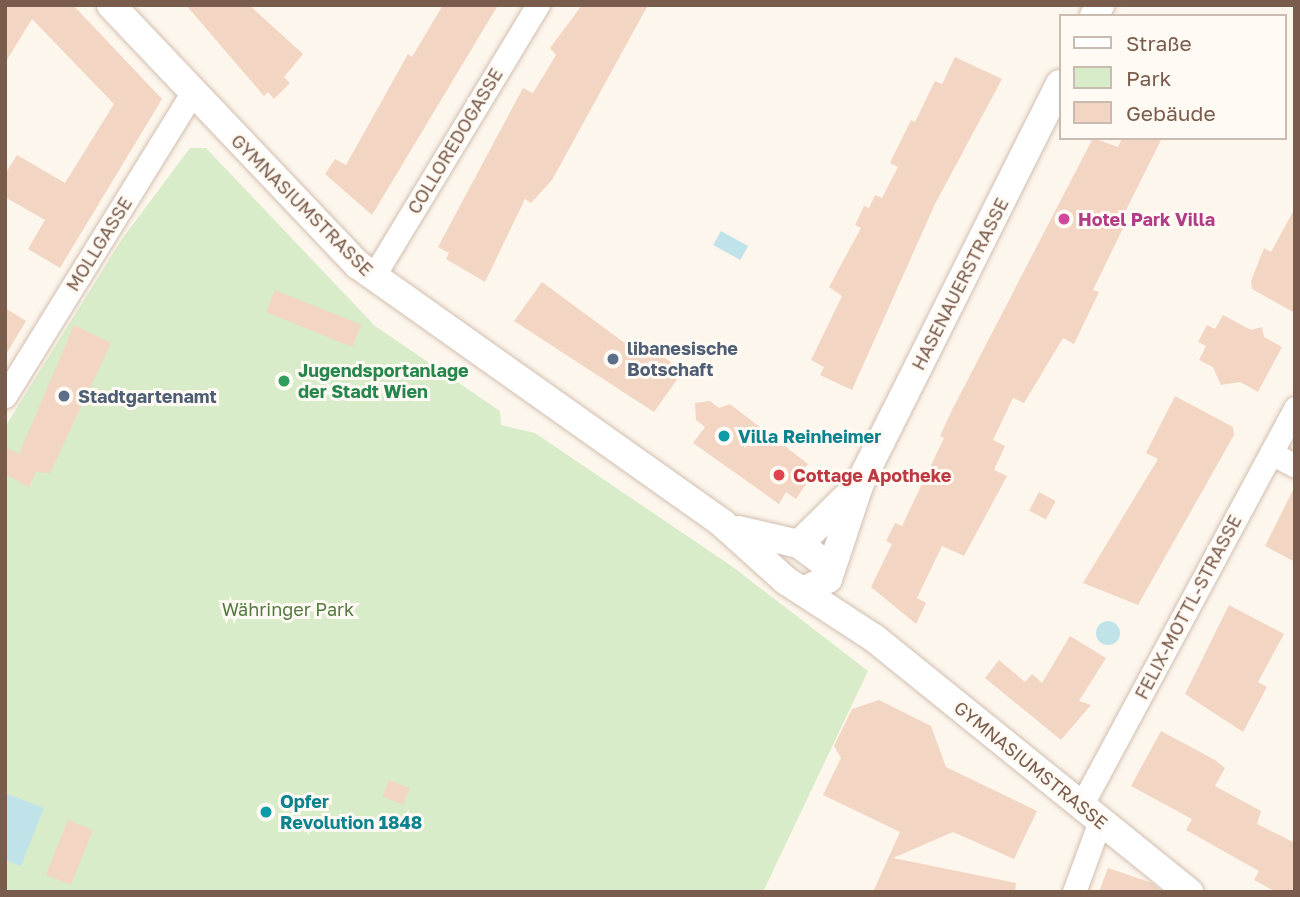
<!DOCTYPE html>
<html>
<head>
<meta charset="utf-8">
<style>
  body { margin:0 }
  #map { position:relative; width:1300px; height:897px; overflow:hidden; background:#fdf6ec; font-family:"Golos Text",sans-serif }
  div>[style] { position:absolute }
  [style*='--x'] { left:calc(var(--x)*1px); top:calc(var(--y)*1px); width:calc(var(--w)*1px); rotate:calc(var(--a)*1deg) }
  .green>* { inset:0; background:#d8ecc9 }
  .water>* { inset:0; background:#bfe3e8; transform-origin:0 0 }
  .round { border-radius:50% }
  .building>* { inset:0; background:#f3d5c3; transform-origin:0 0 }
  .roads { filter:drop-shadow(0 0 2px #d1beb0) drop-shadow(0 0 2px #d1beb0) }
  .minor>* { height:23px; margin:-11.5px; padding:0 11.5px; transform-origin:11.5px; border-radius:11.5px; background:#fff }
  .tertiary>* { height:28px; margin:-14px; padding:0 14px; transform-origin:14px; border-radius:14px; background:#fff }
  .dots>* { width:19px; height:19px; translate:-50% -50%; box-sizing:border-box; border:4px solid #fffaf3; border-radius:50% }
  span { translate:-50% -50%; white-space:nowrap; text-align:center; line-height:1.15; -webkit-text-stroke:6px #fffaf3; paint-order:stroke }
  .street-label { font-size:18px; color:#7a5c4d }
  .hotel-label { font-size:18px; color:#b23c85; font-weight:700 }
  .left { translate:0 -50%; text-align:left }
  .service-label { font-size:18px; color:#4e5e75; font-weight:700 }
  .leisure-label { font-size:18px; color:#27864d; font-weight:700 }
  .culture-label { font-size:18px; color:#0d838f; font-weight:700 }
  .health-label { font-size:18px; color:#be3a42; font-weight:700 }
  .park-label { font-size:18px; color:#537a41 }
  .frame { position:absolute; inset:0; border:7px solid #7a5c4d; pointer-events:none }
  .legend { position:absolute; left:1059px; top:14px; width:228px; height:126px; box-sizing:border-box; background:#fffaf3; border:2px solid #cabbb1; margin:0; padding:9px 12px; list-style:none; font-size:21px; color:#7a5c4d }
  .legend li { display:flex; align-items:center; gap:14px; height:35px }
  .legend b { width:35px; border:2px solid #cabbb1 }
</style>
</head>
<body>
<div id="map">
  <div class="green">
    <div style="clip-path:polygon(190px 148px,206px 148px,375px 326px,500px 411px,501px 425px,535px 433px,733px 567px,868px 671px,763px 892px,5px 892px,5px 427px,122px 239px)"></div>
  </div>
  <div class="water">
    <div style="left:721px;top:231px;width:31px;height:16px;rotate:29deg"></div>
    <div class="round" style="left:1096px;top:621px;width:24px;height:24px"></div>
    <div style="clip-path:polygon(5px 793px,44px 808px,21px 866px,5px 860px)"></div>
  </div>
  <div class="building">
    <div style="clip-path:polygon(5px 5px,73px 5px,162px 99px,60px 268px,28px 249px,45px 220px,5px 197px,5px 174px,17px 155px,65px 183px,114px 104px,32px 19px,5px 63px)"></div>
    <div style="clip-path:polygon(186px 5px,249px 5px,303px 54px,284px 77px,290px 83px,274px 99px,268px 92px,264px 96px)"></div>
    <div style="clip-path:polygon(443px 5px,498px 5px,372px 215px,325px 174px,335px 159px,346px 165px,408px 54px,412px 57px)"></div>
    <div style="clip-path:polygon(582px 5px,648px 5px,552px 180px,531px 203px,525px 199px,485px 282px,446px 259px,449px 253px,438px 247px,523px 88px,533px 93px,556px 55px,550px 48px)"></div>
    <div style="clip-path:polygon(955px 57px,1002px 79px,935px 204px,852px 390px,820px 375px,824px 367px,811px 360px,842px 296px,829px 287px,861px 228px,855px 225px,864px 206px,869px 208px,875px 195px,882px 198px,898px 167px,890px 163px,911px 120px,915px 122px,935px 81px,942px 84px)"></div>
    <div style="clip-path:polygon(1093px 138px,1118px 147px,1122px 138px,1162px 138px,1121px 220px,1126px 222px,1093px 290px,1099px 292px,1074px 344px,1063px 338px,1024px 403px,1013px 398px,993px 440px,1005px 446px,994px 470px,1007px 476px,964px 556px,942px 546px,917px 598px,926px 603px,916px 624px,871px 587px,892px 544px,886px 541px,895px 523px,902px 526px,944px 438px,940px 436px,951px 412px)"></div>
    <div style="clip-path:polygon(1295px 208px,1295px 313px,1252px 289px,1251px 281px,1264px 248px,1271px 252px)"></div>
    <div style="clip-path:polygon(542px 282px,641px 355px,648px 346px,683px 371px,654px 412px,514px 321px)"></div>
    <div style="left:275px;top:290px;width:93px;height:24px;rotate:22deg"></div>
    <div style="clip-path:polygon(5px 308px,26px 321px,5px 356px)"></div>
    <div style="clip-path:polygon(1223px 315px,1251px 330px,1262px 327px,1264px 337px,1282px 347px,1258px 392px,1240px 382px,1221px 385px,1213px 367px,1199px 360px,1206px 346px,1198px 342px,1207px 325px,1215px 329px)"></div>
    <div style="clip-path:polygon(74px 325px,111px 343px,50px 473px,36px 472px,29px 487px,5px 474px,5px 447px,19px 454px)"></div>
    <div style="clip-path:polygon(1175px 396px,1233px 427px,1234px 435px,1138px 605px,1083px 583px,1158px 459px,1146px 453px)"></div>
    <div style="clip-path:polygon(710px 401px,719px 408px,730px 404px,808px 464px,804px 469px,812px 475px,796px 499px,786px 492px,779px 504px,693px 443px,705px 427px,696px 420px,695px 403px)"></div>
    <div style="clip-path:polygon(1295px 486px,1295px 562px,1265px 546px)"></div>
    <div style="left:1039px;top:492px;width:19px;height:21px;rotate:28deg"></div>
    <div style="clip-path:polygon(1229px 605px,1284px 634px,1258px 682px,1267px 687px,1243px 732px,1185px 694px)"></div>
    <div style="clip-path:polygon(1070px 636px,1106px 658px,1079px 701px,1091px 705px,1061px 740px,985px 678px,999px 660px,1025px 682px,1032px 674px,1042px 683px)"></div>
    <div style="clip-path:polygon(879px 700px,931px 726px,946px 767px,1037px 811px,1014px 859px,953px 832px,893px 858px,1016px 883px,1015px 892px,873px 892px,900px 832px,823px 795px,841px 758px,834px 746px,852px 709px)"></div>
    <div style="clip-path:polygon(1161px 731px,1215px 760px,1225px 768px,1215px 786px,1261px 811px,1257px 824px,1295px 843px,1295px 892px,1276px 892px,1254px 880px,1259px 871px,1186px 830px,1192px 819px,1131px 786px)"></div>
    <div style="left:389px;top:780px;width:22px;height:18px;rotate:21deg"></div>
    <div style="left:68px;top:820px;width:27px;height:59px;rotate:22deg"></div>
    <div style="clip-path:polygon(1108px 868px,1152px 883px,1162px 892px,1099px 892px)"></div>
  </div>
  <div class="roads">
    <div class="minor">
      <div style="--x:373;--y:277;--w:318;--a:-58.8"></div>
      <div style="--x:5;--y:396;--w:356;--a:-58.3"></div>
      <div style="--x:1271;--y:453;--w:27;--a:28"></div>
      <div style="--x:1081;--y:806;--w:452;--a:-61.7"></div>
      <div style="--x:1074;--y:892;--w:76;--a:-69.9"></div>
    </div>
    <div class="tertiary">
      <div style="--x:111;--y:5;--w:359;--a:46.5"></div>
      <div style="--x:358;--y:265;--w:446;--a:35.3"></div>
      <div style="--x:722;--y:523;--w:85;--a:42.1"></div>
      <div style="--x:785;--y:580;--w:106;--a:33.1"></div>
      <div style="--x:874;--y:638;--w:405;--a:38.9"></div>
      <div style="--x:1094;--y:16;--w:13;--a:-61"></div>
      <div style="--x:738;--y:530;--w:63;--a:12.9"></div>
      <div style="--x:799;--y:544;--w:38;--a:37"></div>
      <div style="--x:799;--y:544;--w:80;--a:-44.5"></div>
      <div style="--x:803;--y:591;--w:28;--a:-26"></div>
      <div style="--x:828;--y:579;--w:101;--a:-71.6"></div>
      <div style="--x:860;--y:483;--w:446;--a:-63.4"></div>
    </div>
  </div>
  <div class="dots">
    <div style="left:1064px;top:219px;background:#d1479c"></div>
    <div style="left:613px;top:359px;background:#5c6f8a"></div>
    <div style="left:284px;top:381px;background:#2e9e5b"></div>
    <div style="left:64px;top:396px;background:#5c6f8a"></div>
    <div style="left:724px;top:436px;background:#0f9aa8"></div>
    <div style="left:779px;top:475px;background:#e0444e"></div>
    <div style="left:266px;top:812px;background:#0f9aa8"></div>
  </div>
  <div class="street-label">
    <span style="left:455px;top:141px;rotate:-59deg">COLLOREDOGASSE</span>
    <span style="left:302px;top:205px;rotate:45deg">GYMNASIUMSTRASSE</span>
    <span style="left:99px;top:244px;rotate:-58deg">MOLLGASSE</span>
    <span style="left:960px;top:284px;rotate:-63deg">HASENAUERSTRASSE</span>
    <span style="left:1188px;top:607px;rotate:-62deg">FELIX-MOTTL-STRASSE</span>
    <span style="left:1031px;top:765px;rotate:39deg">GYMNASIUMSTRASSE</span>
  </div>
  <div class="hotel-label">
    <span class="left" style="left:1078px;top:219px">Hotel Park Villa</span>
  </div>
  <div class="service-label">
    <span class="left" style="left:627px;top:359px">libanesische<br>Botschaft</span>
    <span class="left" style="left:78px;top:396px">Stadtgartenamt</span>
  </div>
  <div class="leisure-label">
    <span class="left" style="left:298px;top:381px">Jugendsportanlage<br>der Stadt Wien</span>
  </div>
  <div class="culture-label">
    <span class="left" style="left:738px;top:436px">Villa Reinheimer</span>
    <span class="left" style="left:280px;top:812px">Opfer<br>Revolution 1848</span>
  </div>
  <div class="health-label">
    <span class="left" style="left:793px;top:475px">Cottage Apotheke</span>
  </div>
  <div class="park-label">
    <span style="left:288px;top:609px">Währinger Park</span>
  </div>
  <div class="frame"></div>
  <ul class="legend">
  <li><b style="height:9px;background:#fff"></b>Straße</li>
  <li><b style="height:19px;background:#d8ecc9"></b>Park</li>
  <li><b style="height:19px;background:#f3d5c3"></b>Gebäude</li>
  </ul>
</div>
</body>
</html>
